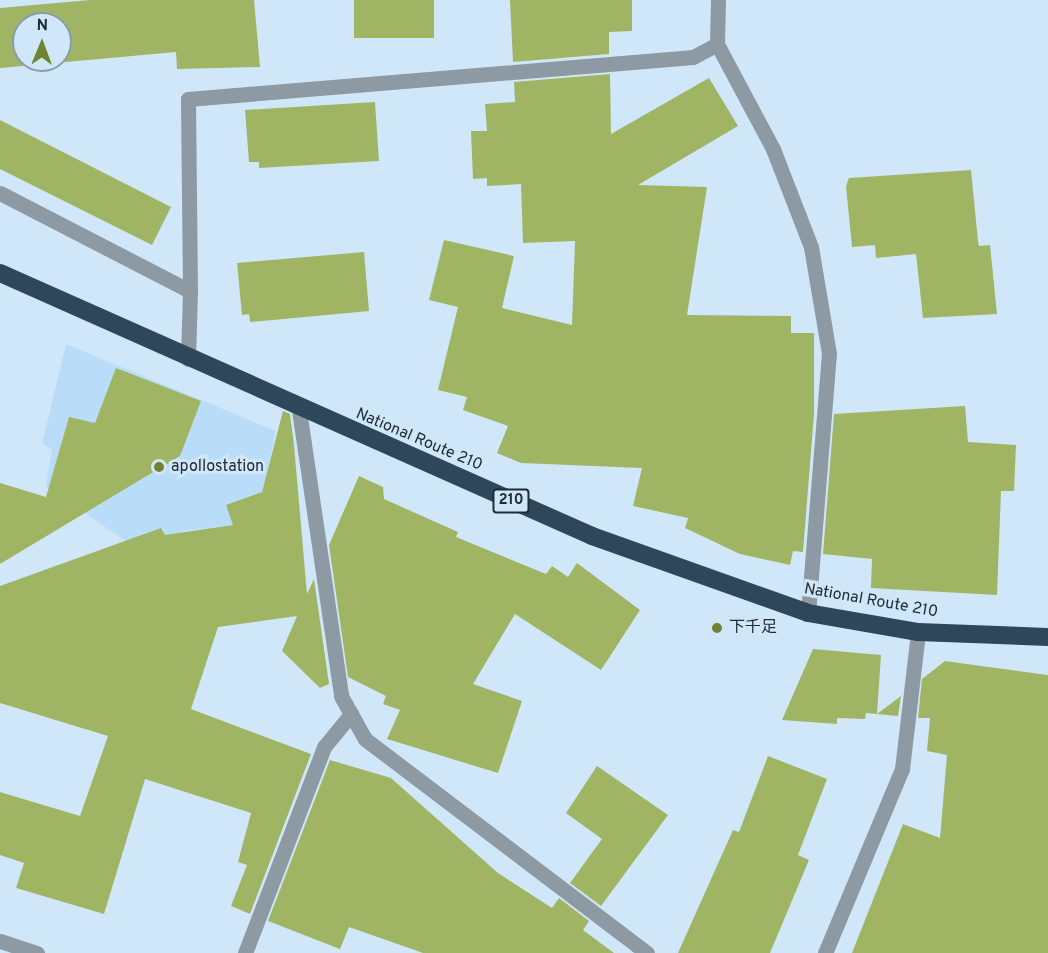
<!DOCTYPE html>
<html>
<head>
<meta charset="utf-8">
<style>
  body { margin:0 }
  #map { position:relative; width:1048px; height:953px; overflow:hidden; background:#d0e7fa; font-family:Overpass,"Noto Sans JP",sans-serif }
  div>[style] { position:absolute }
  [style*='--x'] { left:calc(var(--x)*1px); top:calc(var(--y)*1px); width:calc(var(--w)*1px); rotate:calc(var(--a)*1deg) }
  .built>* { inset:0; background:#b9ddf9 }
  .building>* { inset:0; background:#a0b564; transform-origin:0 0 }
  .minor>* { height:15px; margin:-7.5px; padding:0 7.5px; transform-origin:7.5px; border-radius:7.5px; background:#8d9aa3 }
  .highway>* { height:18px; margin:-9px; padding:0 9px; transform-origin:9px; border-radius:9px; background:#2e475a }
  .dots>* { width:16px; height:16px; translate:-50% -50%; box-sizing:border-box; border:3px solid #d0e7fa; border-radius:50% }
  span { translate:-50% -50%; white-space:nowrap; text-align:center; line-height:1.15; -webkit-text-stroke:6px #d0e7fa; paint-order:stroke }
  .shield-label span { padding:2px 4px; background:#d0e7fa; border:2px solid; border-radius:4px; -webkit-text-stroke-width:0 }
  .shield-label { font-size:15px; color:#212c35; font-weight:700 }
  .street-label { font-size:16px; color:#212c35 }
  .poi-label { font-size:16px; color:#212c35 }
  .left { translate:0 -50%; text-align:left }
  .north { position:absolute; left:12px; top:12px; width:60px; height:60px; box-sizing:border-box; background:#d0e7fa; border:2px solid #8a9cab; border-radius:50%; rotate:1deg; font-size:16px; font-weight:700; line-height:24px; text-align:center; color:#212c35 }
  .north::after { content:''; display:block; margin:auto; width:21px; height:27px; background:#708333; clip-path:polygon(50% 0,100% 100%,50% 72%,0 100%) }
</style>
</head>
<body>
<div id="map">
  <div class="built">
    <div style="clip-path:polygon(66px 344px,276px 431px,256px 522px,183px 531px,163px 567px,46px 486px,52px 449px,42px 443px)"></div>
  </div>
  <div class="building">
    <div style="clip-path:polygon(evenodd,90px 0,254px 0,260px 67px,177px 69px,176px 52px,0 68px,0 8px,90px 0,24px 24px,60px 24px,60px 60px,24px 60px,24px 24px)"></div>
    <div style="left:354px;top:0;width:80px;height:38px"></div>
    <div style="clip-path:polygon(510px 0,632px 0,632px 31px,609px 32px,609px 54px,513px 62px)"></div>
    <div style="clip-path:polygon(610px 74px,611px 134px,709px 78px,738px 126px,638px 185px,707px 187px,687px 315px,791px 316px,791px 333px,814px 333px,814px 414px,803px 552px,793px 551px,790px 565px,740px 554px,685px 528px,688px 518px,633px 506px,642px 468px,521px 463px,497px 453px,508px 426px,463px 410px,467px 397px,438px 390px,458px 307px,429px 300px,444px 240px,514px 256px,502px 308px,572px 325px,575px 241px,523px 243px,521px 184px,487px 186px,487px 178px,473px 179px,471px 131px,487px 131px,485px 104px,515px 102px,514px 82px)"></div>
    <div style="clip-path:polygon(375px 102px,379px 161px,259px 168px,259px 162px,249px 162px,245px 110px)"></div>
    <div style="clip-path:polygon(0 120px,171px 207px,152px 245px,0 169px)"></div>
    <div style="clip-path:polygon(971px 170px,978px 241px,979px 246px,990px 245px,997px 314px,923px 318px,916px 254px,876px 258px,875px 245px,852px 247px,846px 186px,849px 178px)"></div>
    <div style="clip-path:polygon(364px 252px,369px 311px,250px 322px,249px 314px,242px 315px,237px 263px)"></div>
    <div style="clip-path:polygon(116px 368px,201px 401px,180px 456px,0 564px,0 483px,46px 497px,69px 417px,95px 423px)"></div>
    <div style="clip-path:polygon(965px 406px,968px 442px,1016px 445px,1014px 491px,1001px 491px,997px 595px,871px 588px,872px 559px,823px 554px,834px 414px)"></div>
    <div style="clip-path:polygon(283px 411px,290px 414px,294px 445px,307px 594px,314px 579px,329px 684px,320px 688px,282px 651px,297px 616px,218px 627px,191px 709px,311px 754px,250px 914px,231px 906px,247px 865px,238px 862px,251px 813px,145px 779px,104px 914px,16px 888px,24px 863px,0 855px,0 792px,80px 816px,108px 736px,0 703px,0 586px,161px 528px,165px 535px,233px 525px,226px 505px,262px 492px)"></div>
    <div style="clip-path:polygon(359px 476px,383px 487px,384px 499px,458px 532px,456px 537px,546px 574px,552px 566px,568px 577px,577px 563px,640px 610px,601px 670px,515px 614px,473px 684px,522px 701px,498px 773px,387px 739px,400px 710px,383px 704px,386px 696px,348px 677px,329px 545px)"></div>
    <div style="clip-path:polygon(813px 649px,881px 655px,877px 714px,901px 696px,898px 716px,866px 713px,865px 719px,837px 718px,837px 724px,782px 720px)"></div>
    <div style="clip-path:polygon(945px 661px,1048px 675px,1048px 953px,852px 953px,903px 824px,940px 838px,947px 755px,927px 751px,930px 718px,918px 718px,922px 679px)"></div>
    <div style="clip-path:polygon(768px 756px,827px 779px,798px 855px,809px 860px,770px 953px,678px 953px,733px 830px,739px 832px)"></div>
    <div style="clip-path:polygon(330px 760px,391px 778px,498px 873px,552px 908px,559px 898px,589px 921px,583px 930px,614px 953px,423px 953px,349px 927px,340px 949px,268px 921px)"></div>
    <div style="clip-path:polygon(597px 766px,668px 815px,601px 906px,570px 883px,602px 839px,566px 813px)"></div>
  </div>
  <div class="minor">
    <div style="--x:718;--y:0;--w:44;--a:91.3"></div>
    <div style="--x:717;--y:44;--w:119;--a:61.9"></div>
    <div style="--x:773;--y:149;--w:105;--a:68.8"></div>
    <div style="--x:811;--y:247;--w:108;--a:80.4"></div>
    <div style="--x:829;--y:353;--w:261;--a:94.6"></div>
    <div style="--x:0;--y:193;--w:214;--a:27.3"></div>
    <div style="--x:190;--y:291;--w:68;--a:91.7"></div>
    <div style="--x:190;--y:291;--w:192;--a:-90.6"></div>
    <div style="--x:188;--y:99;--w:507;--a:-4.75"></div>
    <div style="--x:693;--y:57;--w:27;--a:-28"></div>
    <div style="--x:299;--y:410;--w:289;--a:81.6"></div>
    <div style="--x:341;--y:696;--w:49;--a:60.8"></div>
    <div style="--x:365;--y:739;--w:354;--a:37.2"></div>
    <div style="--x:0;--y:941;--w:39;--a:18"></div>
    <div style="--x:245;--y:953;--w:221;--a:-69"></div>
    <div style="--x:324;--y:747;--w:43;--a:-50.7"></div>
    <div style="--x:825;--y:953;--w:199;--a:-67.3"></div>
    <div style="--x:902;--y:769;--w:138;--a:-83.3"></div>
  </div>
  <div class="highway">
    <div style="--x:0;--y:273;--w:648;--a:23.95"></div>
    <div style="--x:592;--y:536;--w:229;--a:19.6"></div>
    <div style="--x:808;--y:613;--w:112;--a:9.8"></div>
    <div style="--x:918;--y:632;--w:130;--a:2.2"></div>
  </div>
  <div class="dots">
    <div style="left:159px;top:467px;background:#708333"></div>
    <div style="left:717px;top:628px;background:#708333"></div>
  </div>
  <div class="shield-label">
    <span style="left:511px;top:501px">210</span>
  </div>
  <div class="street-label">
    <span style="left:419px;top:440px;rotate:23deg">National Route 210</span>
    <span style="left:871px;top:601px;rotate:10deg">National Route 210</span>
  </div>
  <div class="poi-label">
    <span class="left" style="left:171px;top:467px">apollostation</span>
    <span class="left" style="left:729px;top:628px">下千足</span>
  </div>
  <div class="north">N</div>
</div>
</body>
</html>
